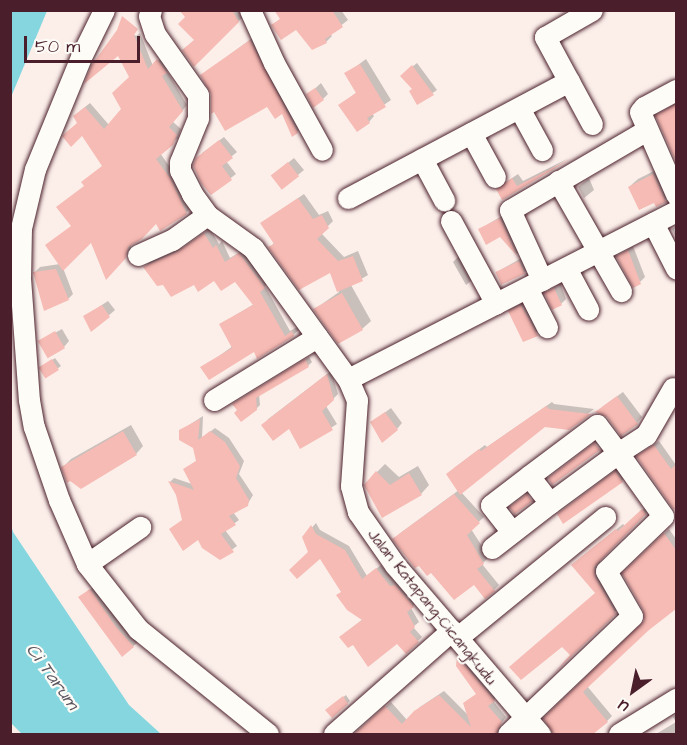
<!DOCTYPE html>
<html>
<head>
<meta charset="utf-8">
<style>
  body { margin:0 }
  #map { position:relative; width:687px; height:745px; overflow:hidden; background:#fcefea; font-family:"Architects Daughter",sans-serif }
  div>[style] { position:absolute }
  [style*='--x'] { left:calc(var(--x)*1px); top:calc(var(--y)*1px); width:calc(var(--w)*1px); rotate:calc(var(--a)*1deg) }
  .water>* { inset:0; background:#85d6de }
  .shadow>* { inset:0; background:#0003; transform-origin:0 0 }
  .building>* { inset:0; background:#f6bbb4; transform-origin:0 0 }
  .roads { filter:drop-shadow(0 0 2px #4a1f2b) drop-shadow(0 0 2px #4a1f2b) }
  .minor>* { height:21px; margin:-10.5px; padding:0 10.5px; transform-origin:10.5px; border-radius:10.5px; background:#fdfcf7 }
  span { translate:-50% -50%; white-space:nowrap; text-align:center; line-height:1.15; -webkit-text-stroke:4.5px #fdfcf7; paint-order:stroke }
  .street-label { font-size:16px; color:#4a1f2b }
  .water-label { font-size:18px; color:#5c5661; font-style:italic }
  .frame { position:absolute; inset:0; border:12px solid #4a1f2b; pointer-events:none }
  .north { position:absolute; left:603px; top:661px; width:60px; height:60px; -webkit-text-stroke:4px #fdfcf7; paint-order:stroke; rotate:213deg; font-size:16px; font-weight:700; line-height:24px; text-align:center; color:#4a1f2b }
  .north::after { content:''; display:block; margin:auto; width:21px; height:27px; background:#4a1f2b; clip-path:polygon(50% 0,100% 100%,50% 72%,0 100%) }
  .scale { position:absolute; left:24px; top:36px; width:116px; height:27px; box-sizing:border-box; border:3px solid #4a1f2b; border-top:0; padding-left:8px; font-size:18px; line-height:21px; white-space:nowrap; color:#4a1f2b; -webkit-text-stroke:4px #fdfcf7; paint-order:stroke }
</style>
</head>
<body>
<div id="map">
  <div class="water">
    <div style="clip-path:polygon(11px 10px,47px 11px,11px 97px,10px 11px)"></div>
    <div style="clip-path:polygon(10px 521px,13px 532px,129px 705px,161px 734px,22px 734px,11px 723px)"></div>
  </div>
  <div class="shadow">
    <div style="clip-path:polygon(181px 10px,242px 10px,245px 15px,194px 65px,195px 40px,187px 17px)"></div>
    <div style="clip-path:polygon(276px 10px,341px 10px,348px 20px,330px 34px,332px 36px,326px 42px,312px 48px,296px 28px,273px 26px,281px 18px)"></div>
    <div style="clip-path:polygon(124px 26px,136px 36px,140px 33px,153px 66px,163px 56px,171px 67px,167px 71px,187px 105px,173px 122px,181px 129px,178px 138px,160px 153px,174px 173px,191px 208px,186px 213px,156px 222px,132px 243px,130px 251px,106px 277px,92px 241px,63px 268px,73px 294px,68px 299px,35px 272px,40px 267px,60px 264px,85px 186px,83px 182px,104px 165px,82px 134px,79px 123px,80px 111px,90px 103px,109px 125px,122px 109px,131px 77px)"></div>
    <div style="clip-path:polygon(255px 36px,303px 127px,297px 132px,283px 112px,267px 105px,212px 94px,202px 75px)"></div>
    <div style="clip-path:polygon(366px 59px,391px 100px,372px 113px,374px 116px,369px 122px,340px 105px,357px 92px,346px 74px)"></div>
    <div style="clip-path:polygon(417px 63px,437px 90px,418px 103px,406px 72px)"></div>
    <div style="clip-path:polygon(321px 83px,328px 94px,323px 99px,308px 95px)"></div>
    <div style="clip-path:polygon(676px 102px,676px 159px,657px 116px)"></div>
    <div style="clip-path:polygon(224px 137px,237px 152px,226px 161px,236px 174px,211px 193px,202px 153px)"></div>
    <div style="clip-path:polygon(294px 158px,304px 170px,282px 188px,278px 171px)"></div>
    <div style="clip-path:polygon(569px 158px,503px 198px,503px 184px,518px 174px,523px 181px)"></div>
    <div style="clip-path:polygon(662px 167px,674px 192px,665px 200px,657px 205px,629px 187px,638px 179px)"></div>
    <div style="clip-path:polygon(589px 178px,594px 190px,584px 198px,578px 187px)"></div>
    <div style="clip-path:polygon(304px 194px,319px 215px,328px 211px,333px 221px,321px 233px,344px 257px,358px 251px,368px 275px,351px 285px,371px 321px,362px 329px,315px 309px,339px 292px,331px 271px,270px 247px,275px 242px,262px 223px)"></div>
    <div style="clip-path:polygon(505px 214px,521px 250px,517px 254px,501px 236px,480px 229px)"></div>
    <div style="clip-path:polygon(676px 226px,676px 225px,676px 238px,672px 229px)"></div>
    <div style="clip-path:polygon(210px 229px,219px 244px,222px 241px,230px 258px,245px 249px,269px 282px,265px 286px,290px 331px,297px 327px,299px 330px,293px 335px,202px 368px,233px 346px,221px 324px,254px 304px,235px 280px,163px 283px,145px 267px,150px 262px,184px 247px)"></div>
    <div style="clip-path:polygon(633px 246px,645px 277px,640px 282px,618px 256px)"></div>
    <div style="clip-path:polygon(459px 256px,475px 278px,466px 285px,453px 262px)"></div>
    <div style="clip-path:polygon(525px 256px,530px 267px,524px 273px,497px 272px)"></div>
    <div style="clip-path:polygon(560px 283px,566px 299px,561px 304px,546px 293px)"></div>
    <div style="left:527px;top:300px;width:33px;height:21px;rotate:61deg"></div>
    <div style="clip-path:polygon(108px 301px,115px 310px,92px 330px,85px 316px)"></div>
    <div style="clip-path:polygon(62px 329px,69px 341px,64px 347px,40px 341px)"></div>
    <div style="clip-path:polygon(309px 357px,312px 362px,308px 366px,259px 394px,260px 405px,256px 409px,234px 404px)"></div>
    <div style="clip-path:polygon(55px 358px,61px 366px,46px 377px,44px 366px)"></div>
    <div style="clip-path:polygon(331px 371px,338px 394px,326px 406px,337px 424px,301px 447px,289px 427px,267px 420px)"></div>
    <div style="clip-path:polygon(623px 392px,642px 417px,637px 423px,602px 407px)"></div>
    <div style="clip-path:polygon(552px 402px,554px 404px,594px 409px,569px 428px,544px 426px,461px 492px,484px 517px,471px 529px,489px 557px,482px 564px,499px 585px,494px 590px,474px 582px,399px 534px,459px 490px,454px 468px,485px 445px,487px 447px)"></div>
    <div style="clip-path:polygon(391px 408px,402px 423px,397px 429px,372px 422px)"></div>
    <div style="clip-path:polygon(203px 416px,202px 438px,215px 428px,229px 438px,244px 461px,239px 474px,253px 495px,247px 505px,233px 512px,239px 520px,225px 530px,237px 546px,220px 558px,199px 538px,184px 519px,177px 495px,170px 482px,174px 478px,192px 484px,185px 469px,198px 460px,195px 447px,180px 431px)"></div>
    <div style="clip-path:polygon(131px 425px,143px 446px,136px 454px,63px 467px,71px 459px)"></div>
    <div style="clip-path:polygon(659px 441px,676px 465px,676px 506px,674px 508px,643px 452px)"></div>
    <div style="clip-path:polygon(385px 464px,399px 477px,418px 466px,429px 485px,421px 494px,366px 483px)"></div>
    <div style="clip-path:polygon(624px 464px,630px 472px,622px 481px,558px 514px)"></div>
    <div style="clip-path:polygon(649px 504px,652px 507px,600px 559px,601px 571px,621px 606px,571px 654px,563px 645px,597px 593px,580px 558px,623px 524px,625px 526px)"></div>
    <div style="clip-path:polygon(316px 523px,320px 530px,349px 546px,367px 576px,381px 565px,395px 582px,400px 581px,417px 602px,411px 608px,419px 622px,413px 627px,422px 637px,406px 652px,397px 642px,345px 633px,363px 619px,320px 557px,310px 552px,303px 538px)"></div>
    <div style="clip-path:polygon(669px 529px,676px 539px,676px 607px,648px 629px,587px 686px,612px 716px,607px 721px,545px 718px,645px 621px,645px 609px,624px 573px)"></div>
    <div style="left:96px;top:585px;width:71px;height:20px;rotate:52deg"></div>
    <div style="clip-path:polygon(462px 653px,499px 695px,493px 701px,506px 717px,500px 725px,503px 734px,354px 734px,391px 702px,407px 720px,420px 707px,444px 691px,469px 716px,477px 693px,458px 666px,458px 657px)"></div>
    <div style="clip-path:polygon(346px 695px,350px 701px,333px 716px,327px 710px)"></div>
    <div style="clip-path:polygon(676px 714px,676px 734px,656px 734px,676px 722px,673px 717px)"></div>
  </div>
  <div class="building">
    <div style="clip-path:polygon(179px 10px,232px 10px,239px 22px,194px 67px,182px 50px,194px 40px,178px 24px,185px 17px)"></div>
    <div style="clip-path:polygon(274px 10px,332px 10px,343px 27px,325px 39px,327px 43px,312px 50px,296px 30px,281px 40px,271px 25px,280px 19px)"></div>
    <div style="clip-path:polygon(122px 16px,138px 29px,134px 35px,148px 69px,157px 59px,167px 73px,162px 76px,183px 111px,169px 127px,177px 135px,173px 145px,156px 159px,170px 178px,187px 214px,160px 231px,156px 224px,142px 239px,128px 247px,126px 258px,106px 280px,91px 243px,63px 271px,45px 245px,71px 226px,56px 207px,84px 186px,81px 182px,102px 166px,82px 136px,71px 147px,62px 136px,77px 123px,73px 116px,85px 107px,104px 129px,121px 109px,112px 93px,129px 77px,118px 56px,84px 84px,91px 66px,117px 30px)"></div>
    <div style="clip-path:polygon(250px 40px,298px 133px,292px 137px,282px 114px,275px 119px,267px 107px,225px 131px,214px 112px,211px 114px,211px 94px,200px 75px)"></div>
    <div style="clip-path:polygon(360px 64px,386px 107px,367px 118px,370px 123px,357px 132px,338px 105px,356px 93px,344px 73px)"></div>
    <div style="clip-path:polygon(412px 65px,434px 95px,417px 105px,409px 91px,412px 89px,400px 76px)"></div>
    <div style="clip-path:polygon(315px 88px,324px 100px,313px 108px,306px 94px)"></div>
    <div style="clip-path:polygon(676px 104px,676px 162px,655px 115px)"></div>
    <div style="clip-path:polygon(219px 140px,233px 158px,222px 166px,232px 180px,211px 195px,201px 183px,193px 165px,196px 158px)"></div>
    <div style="clip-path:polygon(572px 158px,502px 200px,496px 189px,512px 178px,517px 186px)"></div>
    <div style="left:288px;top:162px;width:18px;height:22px;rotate:52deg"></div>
    <div style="clip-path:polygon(653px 174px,666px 202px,656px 207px,654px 203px,639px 210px,628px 187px)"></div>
    <div style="clip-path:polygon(298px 198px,313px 219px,322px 215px,329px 228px,317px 239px,338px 261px,353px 256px,363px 281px,337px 292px,330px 273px,299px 290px,268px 247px,274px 244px,260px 223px)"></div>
    <div style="clip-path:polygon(500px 218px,517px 256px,500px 237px,486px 245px,478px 229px)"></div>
    <div style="clip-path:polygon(204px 233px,213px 248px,216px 245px,225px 262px,239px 253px,265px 288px,260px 292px,285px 336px,292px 331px,294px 336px,257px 359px,254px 352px,209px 380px,200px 367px,232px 348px,219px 324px,253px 305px,235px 282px,221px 291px,214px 281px,198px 292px,194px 285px,171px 297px,163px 285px,157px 286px,143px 267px,177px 252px)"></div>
    <div style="clip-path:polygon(628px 250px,641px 284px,633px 288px,616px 256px)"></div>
    <div style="left:519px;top:261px;width:14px;height:26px;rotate:65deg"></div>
    <div style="clip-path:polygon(56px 269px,69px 300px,44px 311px,33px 272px)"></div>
    <div style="left:554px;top:288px;width:19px;height:11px;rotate:65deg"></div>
    <div style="clip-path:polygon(342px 293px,363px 330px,338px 344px,313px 309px)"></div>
    <div style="clip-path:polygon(102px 305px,110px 317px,91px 332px,83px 316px)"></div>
    <div style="clip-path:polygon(521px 305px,538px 336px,523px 342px,508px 311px)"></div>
    <div style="left:55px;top:331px;width:20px;height:20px;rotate:60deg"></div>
    <div style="left:52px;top:359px;width:13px;height:16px;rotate:58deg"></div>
    <div style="clip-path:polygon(305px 359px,309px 367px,256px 398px,257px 410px,241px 422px,234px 413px,237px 410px,232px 404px)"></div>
    <div style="clip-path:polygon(327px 374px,334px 400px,322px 411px,333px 430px,300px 449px,289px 429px,273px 441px,261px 425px)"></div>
    <div style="clip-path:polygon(617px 396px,638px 424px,621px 436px,607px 417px,595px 412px)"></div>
    <div style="clip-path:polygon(546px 406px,549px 409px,591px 414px,569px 430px,545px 427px,460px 495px,446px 474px,479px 449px,481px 451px)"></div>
    <div style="clip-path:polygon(385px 412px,398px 430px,382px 443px,370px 422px)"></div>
    <div style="clip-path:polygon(200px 419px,198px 440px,210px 431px,225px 442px,240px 466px,236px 478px,249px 500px,248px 506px,229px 516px,236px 525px,221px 534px,234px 552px,220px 560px,202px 548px,198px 540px,183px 551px,169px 529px,182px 520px,176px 495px,168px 481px,194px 490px,183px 469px,196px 461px,193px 448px,179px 440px,179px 430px)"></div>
    <div style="clip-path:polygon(123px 431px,137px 455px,81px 489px,70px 481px,67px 483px,61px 467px)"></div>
    <div style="clip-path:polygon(594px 443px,600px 450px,552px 485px,548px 478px)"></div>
    <div style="clip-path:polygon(654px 445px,671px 469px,676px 465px,676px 508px,674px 510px,636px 456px)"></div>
    <div style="clip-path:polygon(376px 471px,390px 485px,409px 473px,422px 495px,382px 518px,364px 485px)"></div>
    <div style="clip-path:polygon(615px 471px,623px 482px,563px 524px,557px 514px)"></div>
    <div style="clip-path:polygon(454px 494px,480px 523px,467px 535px,484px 564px,477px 569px,495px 591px,485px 599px,474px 585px,454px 600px,431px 573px,427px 576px,419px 566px,415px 568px,392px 539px)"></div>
    <div style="left:527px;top:494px;width:9px;height:22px;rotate:54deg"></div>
    <div style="clip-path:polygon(642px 509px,646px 514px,594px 567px,595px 577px,616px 614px,554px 673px,570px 655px,562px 647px,521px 680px,509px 667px,595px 593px,571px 565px,616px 529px,618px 531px)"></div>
    <div style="clip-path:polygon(311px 525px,316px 534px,345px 550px,362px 579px,376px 568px,390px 586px,395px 585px,414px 607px,407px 612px,415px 627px,410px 632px,419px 642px,406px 654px,397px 644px,368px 667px,353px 645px,348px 648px,339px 637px,362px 620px,347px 610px,336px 595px,341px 592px,320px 559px,297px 579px,289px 570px,308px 552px,302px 537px)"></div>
    <div style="clip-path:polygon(664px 533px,676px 550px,676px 609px,649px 630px,583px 692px,608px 722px,592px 735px,553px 735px,543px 718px,644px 621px,643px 610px,622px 573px)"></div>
    <div style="clip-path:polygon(90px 589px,116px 627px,134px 647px,122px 657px,78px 597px)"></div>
    <div style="clip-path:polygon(457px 656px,495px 701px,488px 706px,502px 722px,496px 735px,353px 735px,385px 706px,402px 724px,414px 711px,439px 695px,471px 727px,463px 703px,476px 694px,456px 666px)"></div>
    <div style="clip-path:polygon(343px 696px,348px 704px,332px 718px,325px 710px)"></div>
  </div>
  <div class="roads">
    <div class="minor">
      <div style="--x:104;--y:10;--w:52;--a:116.1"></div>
      <div style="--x:81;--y:57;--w:121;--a:112.3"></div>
      <div style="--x:35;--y:169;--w:61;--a:103.3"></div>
      <div style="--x:21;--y:228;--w:50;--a:91.1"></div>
      <div style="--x:20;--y:278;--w:122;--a:85.8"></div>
      <div style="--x:29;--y:400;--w:27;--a:80"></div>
      <div style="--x:34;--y:427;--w:77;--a:71.1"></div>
      <div style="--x:59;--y:500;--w:70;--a:66.4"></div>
      <div style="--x:87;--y:564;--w:83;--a:51.9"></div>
      <div style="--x:138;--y:629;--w:167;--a:38.9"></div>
      <div style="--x:151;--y:10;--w:6;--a:108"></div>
      <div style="--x:149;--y:16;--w:19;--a:72"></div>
      <div style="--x:155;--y:34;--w:75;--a:54.8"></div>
      <div style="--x:198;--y:95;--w:23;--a:90"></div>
      <div style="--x:198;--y:118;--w:48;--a:112.2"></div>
      <div style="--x:180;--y:162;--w:8;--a:90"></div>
      <div style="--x:180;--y:170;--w:27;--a:63"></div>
      <div style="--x:192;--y:194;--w:26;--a:54"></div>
      <div style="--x:207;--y:215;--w:57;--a:35.7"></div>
      <div style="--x:253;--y:248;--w:162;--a:54.1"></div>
      <div style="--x:348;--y:379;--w:23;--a:67"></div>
      <div style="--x:357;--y:400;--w:86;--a:94"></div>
      <div style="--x:351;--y:486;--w:27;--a:75"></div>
      <div style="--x:358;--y:512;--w:65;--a:55.1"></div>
      <div style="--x:395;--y:565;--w:223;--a:49.4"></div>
      <div style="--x:250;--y:10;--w:58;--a:65.6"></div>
      <div style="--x:274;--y:63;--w:99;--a:61.1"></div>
      <div style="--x:676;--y:90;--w:36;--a:152"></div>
      <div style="--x:644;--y:107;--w:6;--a:129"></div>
      <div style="--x:640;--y:112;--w:90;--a:66.3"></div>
      <div style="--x:519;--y:108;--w:48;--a:61.3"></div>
      <div style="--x:592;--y:124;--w:99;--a:-118.4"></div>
      <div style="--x:545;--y:37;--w:54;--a:-29.9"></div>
      <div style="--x:471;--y:133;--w:50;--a:61.4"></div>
      <div style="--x:422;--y:159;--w:47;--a:61.8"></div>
      <div style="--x:558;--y:181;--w:127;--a:60.2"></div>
      <div style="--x:348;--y:198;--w:250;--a:-27.9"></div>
      <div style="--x:451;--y:221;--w:94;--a:61.5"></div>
      <div style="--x:653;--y:223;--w:51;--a:62.9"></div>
      <div style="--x:138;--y:255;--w:37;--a:-24"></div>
      <div style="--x:172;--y:240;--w:43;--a:-35.5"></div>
      <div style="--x:566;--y:268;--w:47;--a:61.8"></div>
      <div style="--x:542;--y:280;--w:77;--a:-114.6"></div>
      <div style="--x:510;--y:210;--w:159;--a:-30.3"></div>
      <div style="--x:527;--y:288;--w:44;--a:62.9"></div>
      <div style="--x:348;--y:379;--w:369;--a:-27.1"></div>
      <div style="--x:214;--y:400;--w:121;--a:-31.5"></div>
      <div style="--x:597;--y:425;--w:35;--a:53"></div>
      <div style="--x:618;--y:453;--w:84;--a:143.7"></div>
      <div style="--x:550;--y:503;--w:34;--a:-128"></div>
      <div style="--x:529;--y:476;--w:85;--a:-36.9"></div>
      <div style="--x:512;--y:532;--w:34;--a:-128"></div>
      <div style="--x:491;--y:505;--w:48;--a:-37.3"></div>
      <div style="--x:492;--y:548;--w:73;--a:-37.8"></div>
      <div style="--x:87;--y:564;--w:65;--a:-34.9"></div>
      <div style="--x:458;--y:637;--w:190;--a:-39.2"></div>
      <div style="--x:334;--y:734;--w:157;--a:-41.4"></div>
      <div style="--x:508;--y:734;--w:171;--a:-43.6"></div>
      <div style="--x:632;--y:616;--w:52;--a:-120"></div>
      <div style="--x:606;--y:571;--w:79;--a:-44"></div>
      <div style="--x:663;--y:516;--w:77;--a:-125.5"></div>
      <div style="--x:618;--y:453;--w:33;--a:-33"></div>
      <div style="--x:646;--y:435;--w:54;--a:-60.1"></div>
      <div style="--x:619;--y:734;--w:67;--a:-31.6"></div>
    </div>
  </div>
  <div class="street-label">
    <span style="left:432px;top:607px;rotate:51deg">Jalan Katapang-Cicangkudu</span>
  </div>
  <div class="water-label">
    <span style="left:52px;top:677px;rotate:54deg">Ci Tarum</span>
  </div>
  <div class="frame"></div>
  <div class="north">U</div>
  <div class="scale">50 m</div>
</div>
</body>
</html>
